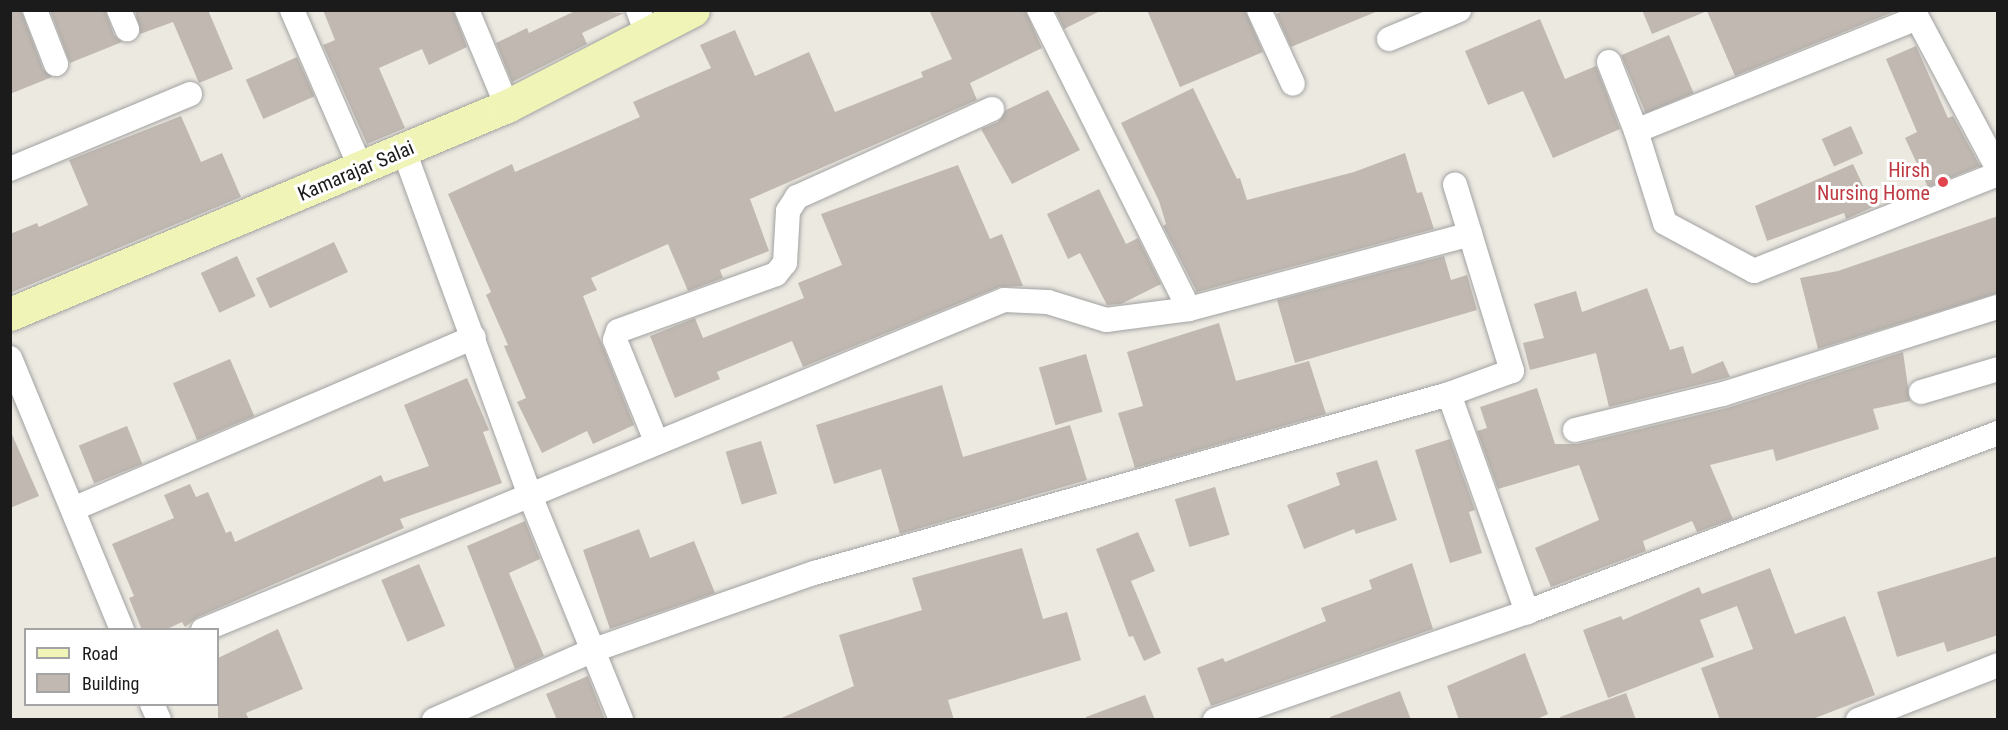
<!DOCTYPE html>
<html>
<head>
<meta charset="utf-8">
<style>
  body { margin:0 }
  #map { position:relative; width:2008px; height:730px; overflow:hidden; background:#ece9e1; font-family:"Roboto Condensed",sans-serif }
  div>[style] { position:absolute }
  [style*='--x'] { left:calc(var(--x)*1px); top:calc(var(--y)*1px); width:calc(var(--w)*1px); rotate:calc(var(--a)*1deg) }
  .building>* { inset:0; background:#c0b8b1; transform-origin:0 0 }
  .roads { filter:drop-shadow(0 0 2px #a2a2a2) drop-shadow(0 0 2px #a2a2a2) }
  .minor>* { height:24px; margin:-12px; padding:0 12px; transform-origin:12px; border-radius:12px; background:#fff }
  .secondary>* { height:33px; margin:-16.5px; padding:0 16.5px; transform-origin:16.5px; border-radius:16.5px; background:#f0f5b7 }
  .dots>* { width:16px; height:16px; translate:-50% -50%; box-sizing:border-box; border:3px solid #fff; border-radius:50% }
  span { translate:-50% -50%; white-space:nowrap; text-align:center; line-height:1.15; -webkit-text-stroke:6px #fff; paint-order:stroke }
  .health-label { font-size:20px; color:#be3a42 }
  .right { translate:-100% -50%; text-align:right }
  .street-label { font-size:20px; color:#1b1b1b }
  .frame { position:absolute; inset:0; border:12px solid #1b1b1b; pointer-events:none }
  .legend { position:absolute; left:24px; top:628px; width:195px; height:78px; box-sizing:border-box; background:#fff; border:2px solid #a4a4a4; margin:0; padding:8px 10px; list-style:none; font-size:18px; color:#1b1b1b }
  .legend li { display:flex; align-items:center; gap:12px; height:30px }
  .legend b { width:30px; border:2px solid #a4a4a4 }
</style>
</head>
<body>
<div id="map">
  <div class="building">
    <div style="clip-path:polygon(10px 10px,21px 10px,43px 69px,52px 77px,10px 94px)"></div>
    <div style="clip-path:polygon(50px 10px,105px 10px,114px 35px,122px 42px,70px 63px)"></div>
    <div style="clip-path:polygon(135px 10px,208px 10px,233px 69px,199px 83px,173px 22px,140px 34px)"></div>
    <div style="clip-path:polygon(323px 10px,453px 10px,467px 47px,429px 65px,422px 49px,379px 68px,405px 128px,367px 144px,323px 45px,335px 40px)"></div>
    <div style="clip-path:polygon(577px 10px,624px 13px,582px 33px,587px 44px,512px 82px,496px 43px,527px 28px,529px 33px)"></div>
    <div style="clip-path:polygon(929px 10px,1025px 10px,1042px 48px,970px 83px,977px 100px,750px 199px,769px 251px,720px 270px,723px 278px,688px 291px,668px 244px,591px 278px,597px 290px,583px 296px,634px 425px,593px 444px,587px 431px,542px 453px,517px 402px,526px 398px,504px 346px,508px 345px,486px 295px,491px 292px,448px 194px,512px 164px,515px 172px,640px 117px,633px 102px,711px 68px,700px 45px,735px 30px,755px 76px,809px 52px,835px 112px,923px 77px,921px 72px,952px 59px)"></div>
    <div style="clip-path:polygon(1055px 10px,1102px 10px,1064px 29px)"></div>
    <div style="clip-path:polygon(1147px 10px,1245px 10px,1263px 52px,1180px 87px)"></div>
    <div style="clip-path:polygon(1285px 10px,1378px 10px,1378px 11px,1291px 47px,1276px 14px)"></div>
    <div style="clip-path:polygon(1642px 10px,1898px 10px,1735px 76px,1707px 11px,1652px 34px)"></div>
    <div style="clip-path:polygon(1540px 19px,1565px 79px,1596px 66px,1620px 129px,1553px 158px,1523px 91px,1488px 105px,1465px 51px)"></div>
    <div style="left:1669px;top:35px;width:63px;height:52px;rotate:67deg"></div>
    <div style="clip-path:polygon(1916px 46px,1948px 118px,1953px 116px,1980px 166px,1928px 187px,1905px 138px,1917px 132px,1886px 59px)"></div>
    <div style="left:297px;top:57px;width:43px;height:56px;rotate:66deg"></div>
    <div style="clip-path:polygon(1193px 88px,1237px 179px,1240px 178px,1247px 200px,1354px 172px,1405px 153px,1417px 193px,1422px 192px,1434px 229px,1197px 292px,1163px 226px,1166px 224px,1159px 201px,1121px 123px)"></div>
    <div style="clip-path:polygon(1048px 90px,1080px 150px,1012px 184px,981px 129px,998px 122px,1006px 110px)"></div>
    <div style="clip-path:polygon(181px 116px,201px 162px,222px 153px,241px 197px,10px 293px,10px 234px,37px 223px,39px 227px,88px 205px,69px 160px)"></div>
    <div style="left:1851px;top:126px;width:30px;height:32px;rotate:66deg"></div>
    <div style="clip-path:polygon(1853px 164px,1873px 207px,1846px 219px,1844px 213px,1767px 241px,1755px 206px)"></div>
    <div style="clip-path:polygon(958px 165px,990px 239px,1002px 234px,1023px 286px,999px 287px,803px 367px,792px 341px,717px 372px,720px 379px,675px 398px,650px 336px,695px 318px,703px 338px,804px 298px,798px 283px,842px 265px,821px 214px)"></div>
    <div style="clip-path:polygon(1099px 189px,1126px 244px,1138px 238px,1161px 284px,1121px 304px,1107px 305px,1080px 253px,1068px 259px,1047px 214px)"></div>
    <div style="clip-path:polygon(1998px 216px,1998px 293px,1818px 349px,1800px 278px,1838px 271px)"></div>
    <div style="left:334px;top:242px;width:33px;height:86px;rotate:65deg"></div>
    <div style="left:237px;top:256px;width:44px;height:40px;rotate:65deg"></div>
    <div style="clip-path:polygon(1444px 256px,1451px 280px,1467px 275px,1477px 310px,1295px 363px,1277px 300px)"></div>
    <div style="clip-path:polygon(1647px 288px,1670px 350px,1683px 346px,1692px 374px,1723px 361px,1730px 377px,1609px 407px,1596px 353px,1530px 370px,1523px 343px,1544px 338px,1534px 304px,1576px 291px,1582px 312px)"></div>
    <div style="clip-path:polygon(1219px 323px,1236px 381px,1309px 361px,1326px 414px,1135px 468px,1118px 413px,1143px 406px,1127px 352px)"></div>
    <div style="clip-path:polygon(1903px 352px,1910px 401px,1873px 409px,1879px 429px,1776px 461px,1773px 449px,1710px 465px,1733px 519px,1697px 532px,1692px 521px,1643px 541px,1646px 551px,1551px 587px,1535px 548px,1599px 520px,1579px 465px,1498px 489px,1477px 431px,1487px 428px,1480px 407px,1537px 388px,1555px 444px,1578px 444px,1727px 408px)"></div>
    <div style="left:1086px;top:354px;width:60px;height:49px;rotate:74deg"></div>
    <div style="left:230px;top:359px;width:62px;height:62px;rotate:67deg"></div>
    <div style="clip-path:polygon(467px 378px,489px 430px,483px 432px,502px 483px,400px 519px,404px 528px,198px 617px,185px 627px,182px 622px,165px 630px,142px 630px,129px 598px,134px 596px,112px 544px,174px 518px,164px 495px,190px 484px,196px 497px,208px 492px,226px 533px,231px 531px,235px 542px,381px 475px,384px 482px,429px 466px,404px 405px)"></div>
    <div style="clip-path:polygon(942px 385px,963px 457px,1070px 425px,1087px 480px,900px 534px,881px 469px,834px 484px,816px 425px)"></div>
    <div style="left:127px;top:426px;width:41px;height:52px;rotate:68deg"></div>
    <div style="clip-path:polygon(10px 430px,39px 496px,10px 508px)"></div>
    <div style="clip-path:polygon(1450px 439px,1475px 510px,1469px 512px,1482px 553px,1450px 563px,1415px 450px)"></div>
    <div style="left:761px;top:441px;width:55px;height:37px;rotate:73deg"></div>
    <div style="clip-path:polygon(1377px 460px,1397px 520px,1356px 534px,1354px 529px,1304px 549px,1287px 505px,1340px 485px,1336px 473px)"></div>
    <div style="left:1215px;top:487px;width:50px;height:42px;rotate:73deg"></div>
    <div style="clip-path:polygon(525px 521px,540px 559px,509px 573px,544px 656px,515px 669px,467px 546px)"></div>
    <div style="clip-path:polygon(639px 529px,650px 558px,694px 541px,715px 593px,610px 629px,583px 550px)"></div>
    <div style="clip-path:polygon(1138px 532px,1155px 571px,1131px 581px,1161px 653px,1144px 661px,1133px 636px,1129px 637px,1096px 549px)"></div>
    <div style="clip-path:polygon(1022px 548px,1043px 619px,1067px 612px,1081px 660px,948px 700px,954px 720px,777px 720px,854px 686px,839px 635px,922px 610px,912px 578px)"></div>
    <div style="clip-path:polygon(1998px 556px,1998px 635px,1947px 652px,1944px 642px,1897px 657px,1877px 592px)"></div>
    <div style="clip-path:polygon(1412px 563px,1433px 629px,1211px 706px,1197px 668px,1223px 658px,1225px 662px,1326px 621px,1321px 608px,1372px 589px,1369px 580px)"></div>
    <div style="left:419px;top:564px;width:67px;height:41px;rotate:67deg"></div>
    <div style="clip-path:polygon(1770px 568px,1795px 634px,1845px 616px,1875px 695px,1810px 720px,1720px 720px,1701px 668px,1753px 649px,1737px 606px,1700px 620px,1714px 657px,1608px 698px,1583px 630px,1621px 616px,1623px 620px,1699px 587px,1702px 594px)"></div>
    <div style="clip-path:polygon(278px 629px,303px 689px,246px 713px,249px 720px,218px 720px,218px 658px)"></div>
    <div style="clip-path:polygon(1525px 653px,1548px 714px,1535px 720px,1459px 720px,1447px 686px)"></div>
    <div style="clip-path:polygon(588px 676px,605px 720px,557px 720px,546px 694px)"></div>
    <div style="clip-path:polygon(1400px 691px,1411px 720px,1330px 720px,1330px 717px)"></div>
    <div style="clip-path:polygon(1626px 693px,1636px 720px,1561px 720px,1560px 717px)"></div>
    <div style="clip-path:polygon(1145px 695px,1155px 720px,1086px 720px,1086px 717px)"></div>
  </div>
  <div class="roads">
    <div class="minor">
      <div style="--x:35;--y:10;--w:58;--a:68.7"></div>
      <div style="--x:119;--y:10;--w:21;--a:67"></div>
      <div style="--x:292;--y:10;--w:173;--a:66.5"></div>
      <div style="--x:467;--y:10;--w:104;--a:67.4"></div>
      <div style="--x:638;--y:10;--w:22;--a:69"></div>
      <div style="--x:1259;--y:10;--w:81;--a:65.3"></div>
      <div style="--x:1913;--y:10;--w:180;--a:61.9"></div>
      <div style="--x:1389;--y:39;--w:76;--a:-22.5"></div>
      <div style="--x:1609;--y:62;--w:74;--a:68.6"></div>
      <div style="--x:1636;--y:131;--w:96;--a:72.5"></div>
      <div style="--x:1665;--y:223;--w:101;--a:28.3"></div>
      <div style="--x:1754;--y:271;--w:263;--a:-21.7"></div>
      <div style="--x:1636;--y:131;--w:301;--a:-21.9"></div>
      <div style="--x:404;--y:151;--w:364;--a:69.9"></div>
      <div style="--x:529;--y:493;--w:245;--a:67.9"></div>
      <div style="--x:10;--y:169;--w:195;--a:-22.6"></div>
      <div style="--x:1189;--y:309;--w:291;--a:-14.9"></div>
      <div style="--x:10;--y:358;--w:294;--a:67.6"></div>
      <div style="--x:1921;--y:392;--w:80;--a:-16.6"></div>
      <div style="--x:1449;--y:394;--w:232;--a:70.3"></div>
      <div style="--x:1575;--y:430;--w:152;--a:-13.7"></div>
      <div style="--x:1723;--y:394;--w:288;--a:-17.6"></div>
      <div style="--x:656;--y:441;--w:109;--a:-112.1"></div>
      <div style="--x:615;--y:340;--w:9;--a:-72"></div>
      <div style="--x:618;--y:331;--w:168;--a:-19.8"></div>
      <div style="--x:776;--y:274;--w:14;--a:-51"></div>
      <div style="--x:785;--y:263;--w:52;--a:-86.7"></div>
      <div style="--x:788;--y:211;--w:17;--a:-57"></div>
      <div style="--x:797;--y:197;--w:214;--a:-24.3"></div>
      <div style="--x:73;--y:509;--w:436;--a:-23.2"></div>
      <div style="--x:203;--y:630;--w:866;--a:-22.39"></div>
      <div style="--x:1004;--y:300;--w:44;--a:2.6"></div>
      <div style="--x:1048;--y:302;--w:61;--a:17.2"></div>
      <div style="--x:1106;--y:320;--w:84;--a:-7.5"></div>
      <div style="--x:1189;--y:309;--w:335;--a:-116.6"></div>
      <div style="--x:152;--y:704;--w:17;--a:66"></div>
      <div style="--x:434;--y:720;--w:171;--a:-23.7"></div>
      <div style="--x:591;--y:651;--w:236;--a:-19.3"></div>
      <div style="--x:814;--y:573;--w:660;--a:-15.74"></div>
      <div style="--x:1449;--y:394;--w:67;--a:-20.1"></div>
      <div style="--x:1512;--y:371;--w:195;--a:-107"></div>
      <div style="--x:1215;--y:720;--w:330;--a:-19.1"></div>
      <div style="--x:1527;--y:612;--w:504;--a:-20.81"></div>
      <div style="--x:1858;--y:720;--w:150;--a:-21.4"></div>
    </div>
    <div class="secondary">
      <div style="--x:10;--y:314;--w:539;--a:-22.71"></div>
      <div style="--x:507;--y:106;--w:209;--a:-27.3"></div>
    </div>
  </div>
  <div class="dots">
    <div style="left:1943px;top:182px;background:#e0444e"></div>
  </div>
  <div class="health-label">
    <span class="right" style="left:1930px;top:182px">Hirsh<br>Nursing Home</span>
  </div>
  <div class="street-label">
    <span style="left:356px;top:171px;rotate:-23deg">Kamarajar Salai</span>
  </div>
  <div class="frame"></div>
  <ul class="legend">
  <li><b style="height:8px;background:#f0f5b7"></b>Road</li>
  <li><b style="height:16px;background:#c0b8b1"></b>Building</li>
  </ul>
</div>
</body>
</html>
